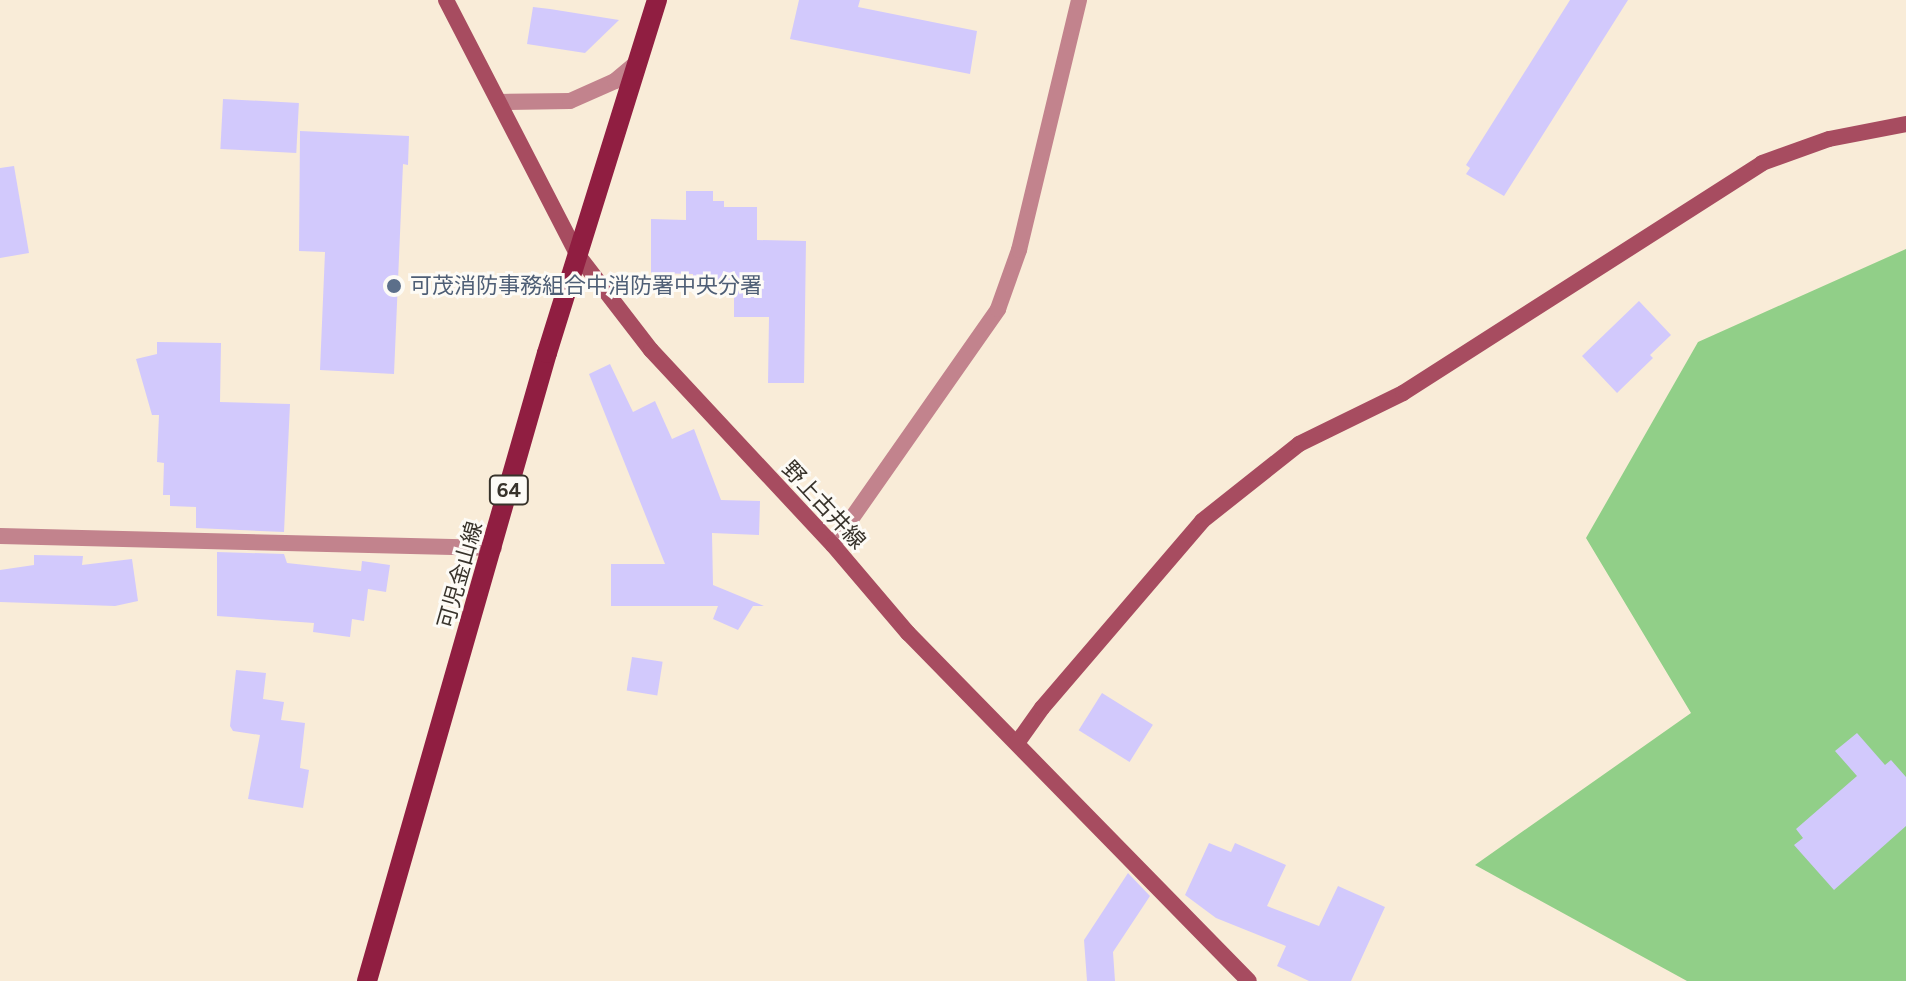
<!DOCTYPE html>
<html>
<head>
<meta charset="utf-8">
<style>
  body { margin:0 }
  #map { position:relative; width:1906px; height:981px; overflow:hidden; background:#f9ecd8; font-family:Figtree,"Noto Sans JP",sans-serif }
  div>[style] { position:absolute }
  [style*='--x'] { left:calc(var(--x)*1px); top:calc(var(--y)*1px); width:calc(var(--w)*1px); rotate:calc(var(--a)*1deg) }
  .forest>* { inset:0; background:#91cf88 }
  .building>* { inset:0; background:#d2c9fc; transform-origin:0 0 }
  .street>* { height:16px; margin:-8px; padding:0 8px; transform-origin:8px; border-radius:8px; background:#c2838d }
  .secondary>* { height:16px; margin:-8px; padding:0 8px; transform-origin:8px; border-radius:8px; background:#a74c60 }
  .primary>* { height:20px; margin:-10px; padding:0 10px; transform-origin:10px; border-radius:10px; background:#901e41 }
  .dots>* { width:22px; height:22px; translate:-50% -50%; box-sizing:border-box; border:4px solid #fdfbf6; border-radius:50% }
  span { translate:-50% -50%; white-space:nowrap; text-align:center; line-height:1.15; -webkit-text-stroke:6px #fdfbf6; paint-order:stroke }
  .shield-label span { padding:2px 6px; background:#fdfbf6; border:2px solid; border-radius:6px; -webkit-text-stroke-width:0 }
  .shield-label { font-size:20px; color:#38332b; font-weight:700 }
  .service-label { font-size:22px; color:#4e5e75 }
  .left { translate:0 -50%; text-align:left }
  .street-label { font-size:22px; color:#38332b }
</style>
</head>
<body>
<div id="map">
  <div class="forest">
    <div style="clip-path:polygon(1906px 249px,1906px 981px,1687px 981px,1475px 865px,1691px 713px,1586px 538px,1698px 342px)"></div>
  </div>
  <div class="building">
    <div style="clip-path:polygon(799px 0,860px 0,858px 7px,977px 31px,970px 74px,790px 39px)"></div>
    <div style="clip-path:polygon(1570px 0,1628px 0,1504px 196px,1466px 174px,1470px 168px,1466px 165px)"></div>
    <div style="clip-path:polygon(533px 7px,550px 9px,619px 20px,585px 53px,527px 44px)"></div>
    <div style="left:223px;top:99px;width:76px;height:50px;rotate:3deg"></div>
    <div style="clip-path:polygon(300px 131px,409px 136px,408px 165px,403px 164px,394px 374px,320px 370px,325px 252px,299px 251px)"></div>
    <div style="clip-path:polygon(14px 166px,29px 253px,0 258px,0 168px)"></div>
    <div style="clip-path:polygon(686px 191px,713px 191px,713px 201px,724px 201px,724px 207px,757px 207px,757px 240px,806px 241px,804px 383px,768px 383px,769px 317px,734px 317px,734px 287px,693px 287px,693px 274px,651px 273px,651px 219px,686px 220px)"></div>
    <div style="clip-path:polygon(1639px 301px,1671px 335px,1650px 355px,1653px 358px,1617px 393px,1582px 356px)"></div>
    <div style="clip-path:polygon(157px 342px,221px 343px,220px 402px,290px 404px,284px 532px,196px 528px,196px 507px,170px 506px,170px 495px,163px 495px,164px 463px,157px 462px,159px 415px,152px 415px,136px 359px,157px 354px)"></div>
    <div style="clip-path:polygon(610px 364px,633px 412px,655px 401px,672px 439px,694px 429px,721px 500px,760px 501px,759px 535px,712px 533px,713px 585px,764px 606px,753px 606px,738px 630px,713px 619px,718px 606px,611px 606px,611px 564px,665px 564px,589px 374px)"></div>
    <div style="clip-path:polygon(217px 552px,284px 554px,287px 563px,361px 571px,362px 561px,390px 565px,386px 592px,368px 589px,364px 621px,352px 619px,350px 637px,313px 632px,314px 623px,217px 616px)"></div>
    <div style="clip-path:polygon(34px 555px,83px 556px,82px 565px,132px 559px,138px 601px,115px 606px,0 602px,0 570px,34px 565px)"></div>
    <div style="left:632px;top:657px;width:31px;height:34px;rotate:9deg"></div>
    <div style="clip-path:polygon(236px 670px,266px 673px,263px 699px,284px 702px,281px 720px,305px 723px,300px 768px,309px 770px,303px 808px,248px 799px,260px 735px,233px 731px,230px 726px)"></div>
    <div style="left:1102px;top:693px;width:60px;height:44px;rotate:32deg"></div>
    <div style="clip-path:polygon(1857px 733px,1885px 765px,1891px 760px,1906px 777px,1906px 826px,1834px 890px,1794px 845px,1803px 838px,1796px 829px,1857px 776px,1835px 751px)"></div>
    <div style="clip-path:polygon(1209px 843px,1231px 852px,1235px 843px,1286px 865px,1267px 906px,1319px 926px,1338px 886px,1385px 907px,1351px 981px,1309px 981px,1277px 966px,1286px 946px,1216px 918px,1185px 895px)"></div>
    <div style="clip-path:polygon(1128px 873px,1150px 896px,1113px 952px,1115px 981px,1087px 981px,1084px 940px)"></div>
  </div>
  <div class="street">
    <div style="--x:499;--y:102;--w:71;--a:-0.8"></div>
    <div style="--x:570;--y:101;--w:49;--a:-24"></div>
    <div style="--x:615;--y:81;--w:30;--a:-40"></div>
    <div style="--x:0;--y:536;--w:494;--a:1.4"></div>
    <div style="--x:833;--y:545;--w:288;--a:-55"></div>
    <div style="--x:998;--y:309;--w:63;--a:-70.4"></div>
    <div style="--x:1019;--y:250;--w:257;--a:-76.5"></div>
  </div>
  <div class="secondary">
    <div style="--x:446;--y:0;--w:286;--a:62.7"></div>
    <div style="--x:577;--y:254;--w:121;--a:52.4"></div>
    <div style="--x:651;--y:350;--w:267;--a:47"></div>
    <div style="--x:833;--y:545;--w:116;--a:49.6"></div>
    <div style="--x:908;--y:633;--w:487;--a:45.6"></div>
    <div style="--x:1017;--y:743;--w:43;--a:-54.5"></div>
    <div style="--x:1042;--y:708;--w:246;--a:-49.4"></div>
    <div style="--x:1202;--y:521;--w:124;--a:-38.4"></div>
    <div style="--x:1299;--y:444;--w:116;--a:-26.1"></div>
    <div style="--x:1403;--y:393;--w:426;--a:-32.6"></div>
    <div style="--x:1762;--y:163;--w:71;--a:-19.7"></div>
    <div style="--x:1829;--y:139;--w:78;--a:-11"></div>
  </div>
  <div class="primary">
    <div style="--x:367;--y:981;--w:653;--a:-74.01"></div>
    <div style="--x:547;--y:353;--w:370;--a:-72.7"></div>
  </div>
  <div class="dots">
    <div style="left:394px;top:286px;background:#5c6f8a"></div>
  </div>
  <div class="shield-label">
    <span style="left:509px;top:490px">64</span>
  </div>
  <div class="service-label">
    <span class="left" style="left:410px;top:286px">可茂消防事務組合中消防署中央分署</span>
  </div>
  <div class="street-label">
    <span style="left:824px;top:505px;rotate:47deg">野上古井線</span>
    <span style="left:460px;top:575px;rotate:-74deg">可児金山線</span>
  </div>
</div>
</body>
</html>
